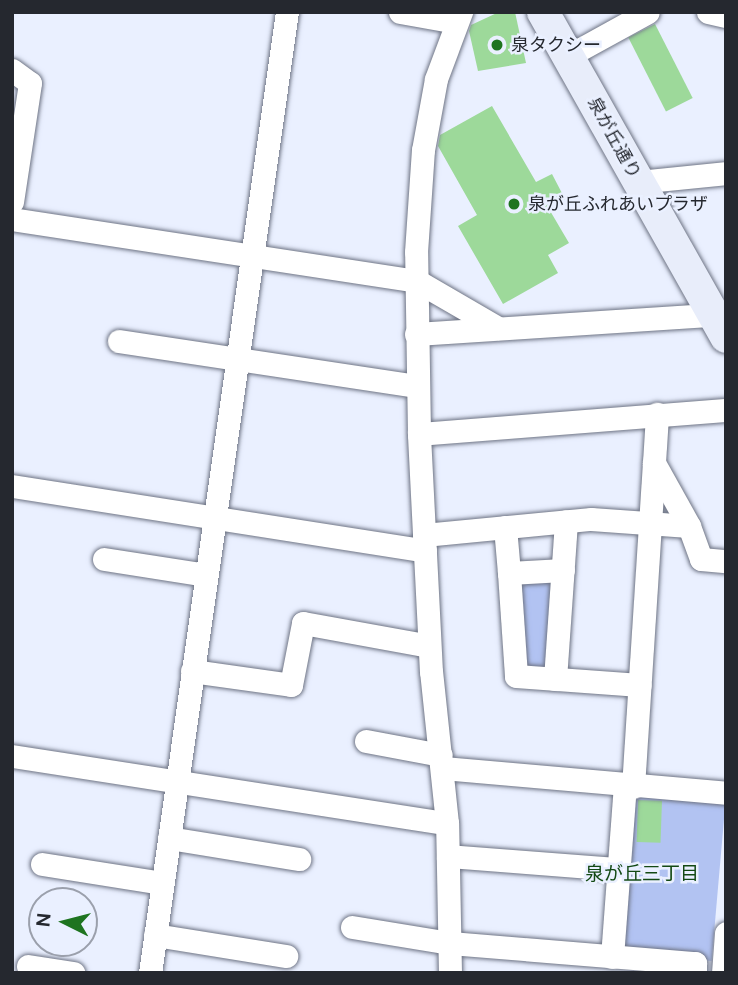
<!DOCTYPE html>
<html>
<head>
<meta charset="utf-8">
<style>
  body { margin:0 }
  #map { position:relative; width:738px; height:985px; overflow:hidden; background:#eaf0ff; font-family:"DM Sans","Noto Sans JP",sans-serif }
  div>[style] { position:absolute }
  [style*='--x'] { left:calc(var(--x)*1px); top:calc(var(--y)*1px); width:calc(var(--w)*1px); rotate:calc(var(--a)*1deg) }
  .green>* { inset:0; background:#b2c3f2; transform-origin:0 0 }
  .building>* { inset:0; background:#9dd99a; transform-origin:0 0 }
  .roads { filter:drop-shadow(0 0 2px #6e7485) drop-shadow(0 0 2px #6e7485) }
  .street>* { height:23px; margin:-11.5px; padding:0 11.5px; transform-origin:11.5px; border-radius:11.5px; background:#fff }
  .secondary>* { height:32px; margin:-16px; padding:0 16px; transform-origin:16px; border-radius:16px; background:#e8edfa }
  .dots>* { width:19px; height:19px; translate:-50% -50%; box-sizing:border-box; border:4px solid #eaf0ff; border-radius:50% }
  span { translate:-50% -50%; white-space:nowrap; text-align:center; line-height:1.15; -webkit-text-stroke:5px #eaf0ff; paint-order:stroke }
  .poi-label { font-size:18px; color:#25282f }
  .left { translate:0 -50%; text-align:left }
  .street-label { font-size:18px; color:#25282f }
  .neighbourhood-label { font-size:19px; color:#134914 }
  .frame { position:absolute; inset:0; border:14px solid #25282f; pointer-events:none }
  .north { position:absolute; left:28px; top:887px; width:70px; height:70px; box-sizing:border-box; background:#eaf0ff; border:2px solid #9ba0ac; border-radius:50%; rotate:276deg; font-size:19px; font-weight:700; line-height:28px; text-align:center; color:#25282f }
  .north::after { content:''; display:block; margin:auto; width:24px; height:32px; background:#1e7420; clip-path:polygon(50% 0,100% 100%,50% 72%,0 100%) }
</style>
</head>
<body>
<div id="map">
  <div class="green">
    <div style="clip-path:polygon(558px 574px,551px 674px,521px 671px,514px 576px)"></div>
    <div style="left:628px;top:792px;width:98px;height:161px;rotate:5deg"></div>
  </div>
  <div class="building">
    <div style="clip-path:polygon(499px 12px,515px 12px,526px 63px,478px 71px,469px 31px,471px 25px)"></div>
    <div style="left:655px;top:24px;width:83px;height:30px;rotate:63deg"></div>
    <div style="clip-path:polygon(492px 106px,536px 182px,552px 174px,565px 199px,549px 209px,569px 243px,548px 255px,558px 273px,503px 304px,458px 226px,477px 215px,438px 146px,440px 135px)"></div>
    <div style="left:638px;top:800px;width:24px;height:42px;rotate:2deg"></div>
  </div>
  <div class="roads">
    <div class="street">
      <div style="--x:400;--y:12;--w:57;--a:10.1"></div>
      <div style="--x:708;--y:12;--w:18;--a:13"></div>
      <div style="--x:568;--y:56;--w:91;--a:-28.8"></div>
      <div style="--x:12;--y:70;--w:22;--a:36"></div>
      <div style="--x:30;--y:83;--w:120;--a:98.6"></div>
      <div style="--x:638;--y:182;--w:88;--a:-5.8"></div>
      <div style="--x:12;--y:219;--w:410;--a:8.7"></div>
      <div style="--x:417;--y:281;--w:94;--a:30.1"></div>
      <div style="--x:416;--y:334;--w:297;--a:-3.7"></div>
      <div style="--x:119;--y:341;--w:302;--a:8.6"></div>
      <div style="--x:419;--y:434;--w:308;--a:-4.5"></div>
      <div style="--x:654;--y:463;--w:72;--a:60.9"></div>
      <div style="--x:12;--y:486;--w:418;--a:8.9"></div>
      <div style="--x:505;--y:527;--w:46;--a:85"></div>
      <div style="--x:424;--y:535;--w:168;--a:-5.5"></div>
      <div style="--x:591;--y:519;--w:98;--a:4.1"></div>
      <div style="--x:689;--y:526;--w:35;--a:70"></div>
      <div style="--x:701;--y:559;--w:25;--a:5"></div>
      <div style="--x:104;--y:559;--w:103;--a:8.9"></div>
      <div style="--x:563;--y:570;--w:54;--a:176.8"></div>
      <div style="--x:509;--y:573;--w:103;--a:86.1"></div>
      <div style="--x:516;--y:676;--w:124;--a:4.2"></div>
      <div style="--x:192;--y:671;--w:100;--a:8"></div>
      <div style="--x:291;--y:685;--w:63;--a:-79"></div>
      <div style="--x:303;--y:623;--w:128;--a:10.3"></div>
      <div style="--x:555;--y:679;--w:158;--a:-86"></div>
      <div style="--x:366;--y:741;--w:76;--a:10.6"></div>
      <div style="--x:12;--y:756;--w:440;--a:8.8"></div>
      <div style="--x:443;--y:768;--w:284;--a:5"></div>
      <div style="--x:633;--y:787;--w:374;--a:-86.3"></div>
      <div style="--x:169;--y:838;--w:132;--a:9.2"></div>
      <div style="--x:448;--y:856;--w:170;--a:4.4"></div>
      <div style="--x:42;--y:864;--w:121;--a:9"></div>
      <div style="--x:352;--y:927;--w:99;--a:9.3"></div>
      <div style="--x:450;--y:943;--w:246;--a:4.7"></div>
      <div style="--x:695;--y:963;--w:10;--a:90"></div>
      <div style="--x:155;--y:935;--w:133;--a:9.1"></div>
      <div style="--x:612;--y:957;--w:171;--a:-85.7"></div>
      <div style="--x:28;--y:966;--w:46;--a:8.8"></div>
      <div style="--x:150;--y:973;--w:971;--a:-81.89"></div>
      <div style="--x:450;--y:973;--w:150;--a:-91.1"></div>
      <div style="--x:447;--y:823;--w:152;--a:-96"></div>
      <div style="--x:431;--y:672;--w:238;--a:-92.9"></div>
      <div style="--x:419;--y:434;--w:182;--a:-90.9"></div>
      <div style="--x:416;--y:252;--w:102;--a:-86.1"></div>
      <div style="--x:423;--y:150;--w:72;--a:-79.6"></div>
      <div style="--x:436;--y:79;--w:72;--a:-69.5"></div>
      <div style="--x:723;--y:973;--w:40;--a:-85.7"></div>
    </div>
    <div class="secondary">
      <div style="--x:543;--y:12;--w:373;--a:60.6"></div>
    </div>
  </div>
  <div class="dots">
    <div style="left:497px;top:45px;background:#1e7420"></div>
    <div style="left:514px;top:204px;background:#1e7420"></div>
  </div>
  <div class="poi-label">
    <span class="left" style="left:511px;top:45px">泉タクシー</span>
    <span class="left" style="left:528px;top:204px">泉が丘ふれあいプラザ</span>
  </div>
  <div class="street-label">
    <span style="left:614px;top:138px;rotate:61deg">泉が丘通り</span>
  </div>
  <div class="neighbourhood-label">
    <span style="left:642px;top:874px">泉が丘三丁目</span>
  </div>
  <div class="frame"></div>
  <div class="north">N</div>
</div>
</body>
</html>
